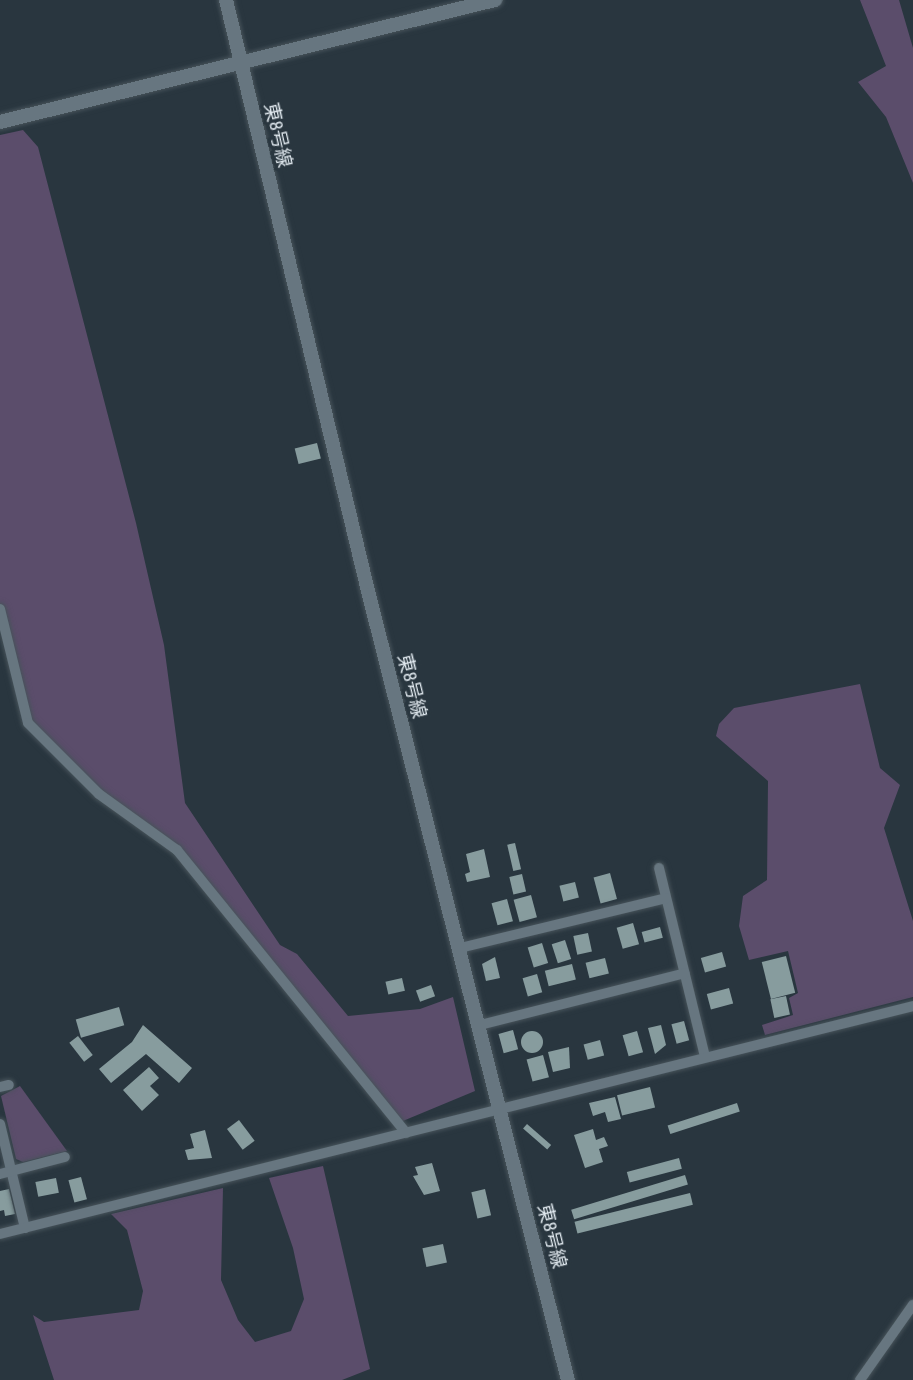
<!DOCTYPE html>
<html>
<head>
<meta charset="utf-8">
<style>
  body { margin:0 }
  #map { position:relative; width:913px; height:1380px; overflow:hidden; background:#29363f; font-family:"Archivo Narrow","Noto Sans JP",sans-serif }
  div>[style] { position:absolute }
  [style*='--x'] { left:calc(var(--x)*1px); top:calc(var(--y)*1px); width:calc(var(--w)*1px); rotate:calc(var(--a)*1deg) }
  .green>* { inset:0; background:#5b4d6b }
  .building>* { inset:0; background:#879c9e; transform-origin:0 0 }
  .round { border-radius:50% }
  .roads { filter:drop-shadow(0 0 2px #47535a) drop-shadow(0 0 2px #47535a) }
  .minor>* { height:10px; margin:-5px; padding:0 5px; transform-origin:5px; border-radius:5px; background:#677680 }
  .tertiary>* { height:14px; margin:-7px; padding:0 7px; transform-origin:7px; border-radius:7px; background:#677680 }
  span { translate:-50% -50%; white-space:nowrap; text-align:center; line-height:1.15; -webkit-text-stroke:7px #29363f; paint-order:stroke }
  .street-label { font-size:19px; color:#e0e8ee }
</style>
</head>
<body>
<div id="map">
  <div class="green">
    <div style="clip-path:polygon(860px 0,899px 0,913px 48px,913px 183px,886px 117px,858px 82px,886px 66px)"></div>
    <div style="clip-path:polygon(23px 130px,38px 147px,136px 523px,164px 645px,185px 803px,280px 945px,297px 954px,348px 1016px,420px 1009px,453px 997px,475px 1091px,398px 1123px,177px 850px,99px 794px,28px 723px,0 609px,0 135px)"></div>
    <div style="clip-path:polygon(860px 684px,880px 768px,900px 785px,884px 828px,913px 921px,913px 997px,765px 1035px,762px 1025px,793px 1015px,789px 998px,798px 993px,788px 951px,749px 960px,739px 926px,743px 896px,767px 880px,768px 781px,716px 736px,719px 724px,734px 708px)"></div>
    <div style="clip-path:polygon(20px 1086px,67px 1151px,23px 1162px,16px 1159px,1px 1096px)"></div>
    <div style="clip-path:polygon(323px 1166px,370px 1369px,342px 1380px,54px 1380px,33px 1315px,44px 1322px,139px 1310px,143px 1291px,127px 1230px,111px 1214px,223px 1188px,221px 1280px,238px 1320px,255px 1342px,291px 1331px,304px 1299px,293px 1248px,269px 1178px)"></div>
  </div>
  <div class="building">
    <div style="left:317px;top:443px;width:16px;height:23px;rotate:76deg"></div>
    <div style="left:515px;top:843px;width:27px;height:8px;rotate:77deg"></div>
    <div style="clip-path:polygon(484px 849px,490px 877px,467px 882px,465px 874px,470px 872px,466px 854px)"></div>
    <div style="left:610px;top:873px;width:27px;height:17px;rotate:75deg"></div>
    <div style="left:522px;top:874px;width:18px;height:13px;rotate:77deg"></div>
    <div style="left:575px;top:882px;width:16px;height:16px;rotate:76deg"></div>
    <div style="left:531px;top:895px;width:23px;height:18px;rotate:75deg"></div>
    <div style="left:507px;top:899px;width:23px;height:16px;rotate:75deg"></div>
    <div style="left:633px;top:923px;width:22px;height:17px;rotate:74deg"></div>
    <div style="left:660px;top:927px;width:11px;height:19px;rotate:75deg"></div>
    <div style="left:588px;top:933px;width:19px;height:15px;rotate:78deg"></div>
    <div style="left:565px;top:940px;width:20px;height:14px;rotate:72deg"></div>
    <div style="left:542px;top:943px;width:21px;height:15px;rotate:73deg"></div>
    <div style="left:722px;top:952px;width:15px;height:22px;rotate:74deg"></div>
    <div style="left:786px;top:956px;width:38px;height:25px;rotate:76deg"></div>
    <div style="clip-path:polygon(495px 957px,500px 978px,486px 981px,482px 964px)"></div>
    <div style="left:605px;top:958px;width:16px;height:20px;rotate:76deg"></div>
    <div style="left:572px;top:964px;width:16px;height:28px;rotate:76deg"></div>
    <div style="left:537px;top:974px;width:19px;height:15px;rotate:74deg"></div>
    <div style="left:402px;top:978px;width:13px;height:17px;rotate:77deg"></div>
    <div style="left:431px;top:985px;width:12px;height:16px;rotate:70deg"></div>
    <div style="left:729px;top:988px;width:16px;height:23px;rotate:75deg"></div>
    <div style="left:786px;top:996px;width:19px;height:16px;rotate:78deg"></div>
    <div style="left:119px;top:1007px;width:19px;height:45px;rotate:74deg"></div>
    <div style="left:684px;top:1021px;width:20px;height:13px;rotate:75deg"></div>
    <div style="clip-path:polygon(143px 1025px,192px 1068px,179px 1083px,146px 1054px,111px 1083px,99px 1069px,132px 1042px)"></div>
    <div style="clip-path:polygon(661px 1025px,666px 1045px,655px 1054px,648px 1028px)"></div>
    <div style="left:513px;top:1030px;width:20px;height:15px;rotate:75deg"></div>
    <div style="left:637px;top:1031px;width:22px;height:15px;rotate:74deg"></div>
    <div class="round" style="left:521px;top:1031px;width:22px;height:22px"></div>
    <div style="left:78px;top:1036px;width:24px;height:11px;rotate:52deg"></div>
    <div style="left:600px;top:1040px;width:16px;height:17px;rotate:75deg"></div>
    <div style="clip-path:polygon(569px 1047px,570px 1068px,553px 1072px,548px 1052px)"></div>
    <div style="left:543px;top:1055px;width:23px;height:17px;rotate:75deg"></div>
    <div style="clip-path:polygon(149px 1067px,159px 1078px,150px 1086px,159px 1095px,142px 1111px,123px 1090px)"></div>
    <div style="left:650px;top:1087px;width:21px;height:34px;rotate:76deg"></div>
    <div style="clip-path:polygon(615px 1097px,621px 1119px,608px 1122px,605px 1112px,593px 1116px,589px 1103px)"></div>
    <div style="left:737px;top:1103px;width:9px;height:73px;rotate:72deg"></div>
    <div style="left:239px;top:1120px;width:26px;height:15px;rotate:53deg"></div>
    <div style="left:527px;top:1124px;width:32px;height:6px;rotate:41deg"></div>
    <div style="clip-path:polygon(593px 1129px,596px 1140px,604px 1137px,608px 1146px,599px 1149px,603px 1162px,585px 1168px,574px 1135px)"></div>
    <div style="clip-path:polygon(205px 1130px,212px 1158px,188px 1160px,185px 1150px,194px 1148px,190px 1134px)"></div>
    <div style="left:679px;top:1158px;width:11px;height:54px;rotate:75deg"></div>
    <div style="clip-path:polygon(432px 1163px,440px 1191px,424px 1195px,413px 1176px,418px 1175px,415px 1167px)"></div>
    <div style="left:685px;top:1175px;width:10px;height:119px;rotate:73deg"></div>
    <div style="left:81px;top:1177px;width:23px;height:13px;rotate:75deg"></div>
    <div style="left:56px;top:1178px;width:15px;height:21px;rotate:79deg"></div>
    <div style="clip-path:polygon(9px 1189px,15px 1214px,5px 1216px,4px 1210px,0 1211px,0 1191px)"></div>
    <div style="left:485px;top:1189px;width:27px;height:14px;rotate:77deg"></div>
    <div style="left:690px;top:1193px;width:12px;height:119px;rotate:76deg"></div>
    <div style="left:443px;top:1244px;width:19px;height:21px;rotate:78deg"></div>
  </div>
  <div class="roads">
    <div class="minor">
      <div style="--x:0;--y:609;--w:117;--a:76.2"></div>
      <div style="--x:28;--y:723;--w:100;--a:45"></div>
      <div style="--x:99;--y:794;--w:96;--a:35.7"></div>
      <div style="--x:177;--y:850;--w:364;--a:51"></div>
      <div style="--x:659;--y:868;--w:194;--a:76.3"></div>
      <div style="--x:460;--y:948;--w:212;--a:-13.6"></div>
      <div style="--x:480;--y:1025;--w:211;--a:-14.2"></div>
      <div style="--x:0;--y:1087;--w:9;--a:-13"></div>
      <div style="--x:0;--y:1124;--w:107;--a:76.5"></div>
      <div style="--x:0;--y:1174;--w:67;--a:-14.7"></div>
      <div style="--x:0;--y:1234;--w:941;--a:-14.02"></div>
      <div style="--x:860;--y:1380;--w:92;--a:-54.8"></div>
    </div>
    <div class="tertiary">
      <div style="--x:226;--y:0;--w:612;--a:76.49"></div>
      <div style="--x:369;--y:595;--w:810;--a:75.78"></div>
      <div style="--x:0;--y:122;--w:510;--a:-13.85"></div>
    </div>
  </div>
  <div class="street-label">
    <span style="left:278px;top:135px;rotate:77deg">東8号線</span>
    <span style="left:412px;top:686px;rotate:76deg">東8号線</span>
    <span style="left:552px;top:1236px;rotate:76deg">東8号線</span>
  </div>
</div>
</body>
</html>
